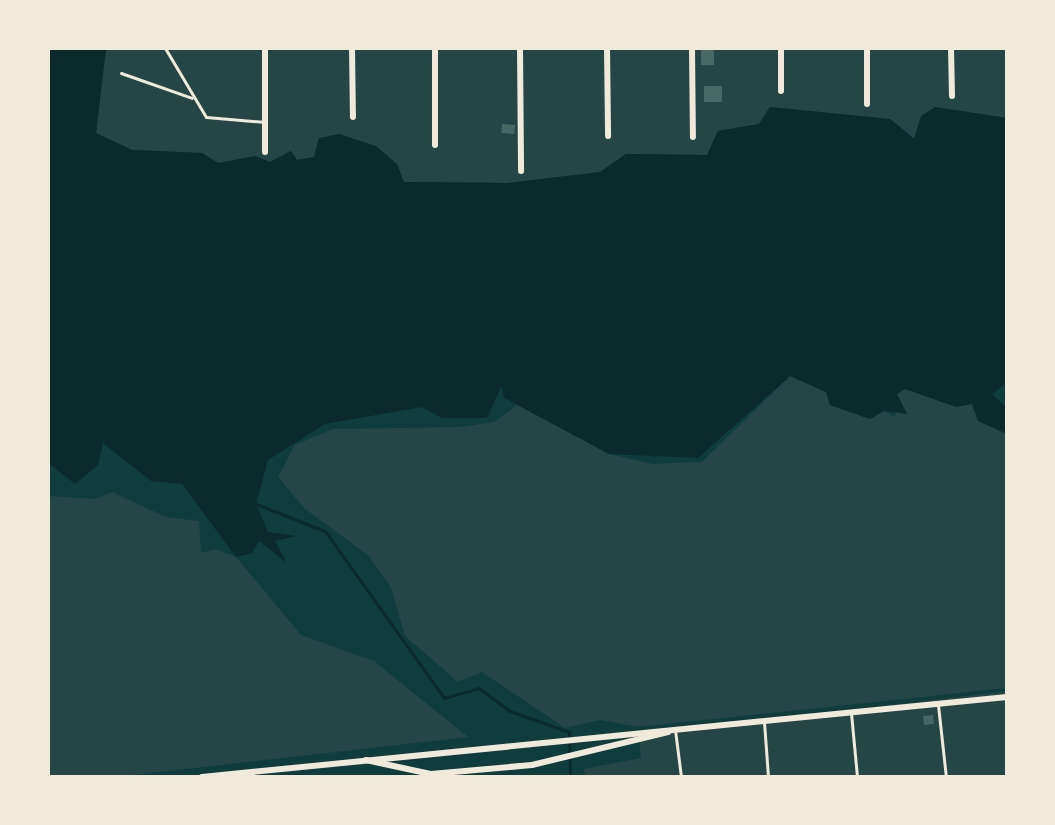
<!DOCTYPE html>
<html>
<head>
<meta charset="utf-8">
<style>
  body { margin:0 }
  #map { position:relative; width:1055px; height:825px; overflow:hidden; background:#0f3d3e; font-family:"Fira Sans Condensed",sans-serif }
  div>[style] { position:absolute }
  [style*='--x'] { left:calc(var(--x)*1px); top:calc(var(--y)*1px); width:calc(var(--w)*1px); rotate:calc(var(--a)*1deg) }
  .green>* { inset:0; background:#244646 }
  .water>* { inset:0; background:#0a2a2b }
  .stream>* { height:3px; margin:-1.5px; padding:0 1.5px; transform-origin:1.5px; border-radius:1.5px; background:#0a2a2b }
  .building>* { inset:0; background:#486865; transform-origin:0 0 }
  .service>* { height:3px; margin:-1.5px; padding:0 1.5px; transform-origin:1.5px; border-radius:1.5px; background:#f1e9da }
  .minor>* { height:6px; margin:-3px; padding:0 3px; transform-origin:3px; border-radius:3px; background:#f1e9da }
  span { translate:-50% -50%; white-space:nowrap; text-align:center; line-height:1.15; -webkit-text-stroke:7px #f1e9da; paint-order:stroke }
  .frame { position:absolute; inset:0; border:50px solid #f1e9da; pointer-events:none }
</style>
</head>
<body>
<div id="map">
  <div class="green">
    <div style="clip-path:polygon(106px 48px,1007px 48px,1007px 118px,935px 107px,915px 139px,890px 119px,770px 107px,759px 124px,718px 131px,707px 155px,626px 154px,600px 172px,507px 183px,403px 182px,314px 157px,297px 160px,291px 151px,270px 162px,255px 156px,218px 164px,202px 153px,132px 150px,96px 134px)"></div>
    <div style="clip-path:polygon(790px 376px,826px 392px,830px 405px,870px 419px,884px 411px,895px 417px,897px 394px,905px 388px,972px 404px,1007px 434px,1007px 688px,638px 727px,600px 720px,565px 728px,482px 672px,458px 682px,405px 636px,391px 588px,369px 556px,304px 508px,278px 477px,295px 445px,333px 429px,461px 427px,494px 422px,517px 405px,609px 454px,653px 464px,702px 462px)"></div>
    <div style="clip-path:polygon(112px 492px,166px 517px,199px 521px,201px 553px,216px 549px,236px 557px,301px 635px,374px 661px,468px 737px,115px 777px,48px 777px,48px 496px,95px 499px)"></div>
    <div style="clip-path:polygon(1007px 691px,1007px 777px,586px 777px,583px 769px,641px 758px,639px 736px)"></div>
  </div>
  <div class="water">
    <div style="clip-path:polygon(106px 48px,96px 133px,132px 150px,202px 153px,218px 163px,255px 156px,270px 162px,291px 151px,297px 160px,314px 157px,319px 138px,339px 134px,376px 146px,397px 164px,404px 182px,507px 183px,600px 172px,626px 154px,707px 155px,718px 131px,759px 124px,770px 107px,890px 119px,914px 139px,921px 116px,935px 107px,1007px 118px,1007px 383px,992px 394px,1007px 408px,1007px 434px,978px 421px,972px 404px,956px 407px,905px 389px,897px 394px,907px 414px,884px 411px,870px 419px,830px 405px,826px 392px,790px 376px,698px 458px,609px 454px,503px 397px,502px 385px,487px 418px,442px 418px,422px 407px,325px 424px,268px 460px,256px 504px,268px 532px,297px 536px,275px 541px,287px 563px,259px 541px,252px 553px,236px 557px,182px 484px,151px 481px,103px 443px,98px 465px,75px 484px,48px 463px,48px 49px)"></div>
  </div>
  <div class="stream">
    <div style="--x:256;--y:504;--w:74;--a:21.4"></div>
    <div style="--x:325;--y:531;--w:205;--a:54.5"></div>
    <div style="--x:444;--y:698;--w:36;--a:-16"></div>
    <div style="--x:479;--y:688;--w:39;--a:37"></div>
    <div style="--x:510;--y:711;--w:63;--a:19.6"></div>
    <div style="--x:569;--y:732;--w:45;--a:88.7"></div>
  </div>
  <div class="building">
    <div style="left:701px;top:49px;width:13px;height:16px"></div>
    <div style="left:704px;top:86px;width:18px;height:16px"></div>
    <div style="left:502px;top:124px;width:13px;height:9px;rotate:4deg"></div>
    <div style="left:933px;top:715px;width:9px;height:10px;rotate:84deg"></div>
  </div>
  <div class="service">
    <div style="--x:165;--y:48;--w:80;--a:59.3"></div>
    <div style="--x:206;--y:117;--w:60;--a:4.8"></div>
    <div style="--x:121;--y:73;--w:75;--a:19.4"></div>
    <div style="--x:938;--y:705;--w:72;--a:83.7"></div>
    <div style="--x:851;--y:713;--w:64;--a:84.6"></div>
    <div style="--x:764;--y:722;--w:55;--a:85.8"></div>
    <div style="--x:675;--y:730;--w:47;--a:82.7"></div>
  </div>
  <div class="minor">
    <div style="--x:352;--y:48;--w:69;--a:89.2"></div>
    <div style="--x:520;--y:48;--w:123;--a:89.5"></div>
    <div style="--x:607;--y:48;--w:88;--a:89.3"></div>
    <div style="--x:692;--y:48;--w:89;--a:89.4"></div>
    <div style="--x:781;--y:48;--w:43;--a:90"></div>
    <div style="--x:867;--y:48;--w:56;--a:90"></div>
    <div style="--x:951;--y:48;--w:48;--a:88.8"></div>
    <div style="--x:435;--y:145;--w:97;--a:-90"></div>
    <div style="--x:265;--y:152;--w:104;--a:-90"></div>
    <div style="--x:366;--y:760;--w:66;--a:12.2"></div>
    <div style="--x:431;--y:774;--w:101;--a:-5.1"></div>
    <div style="--x:532;--y:765;--w:140;--a:-13.6"></div>
    <div style="--x:202;--y:777;--w:809;--a:-5.68"></div>
  </div>
  <div class="frame"></div>
</div>
</body>
</html>
